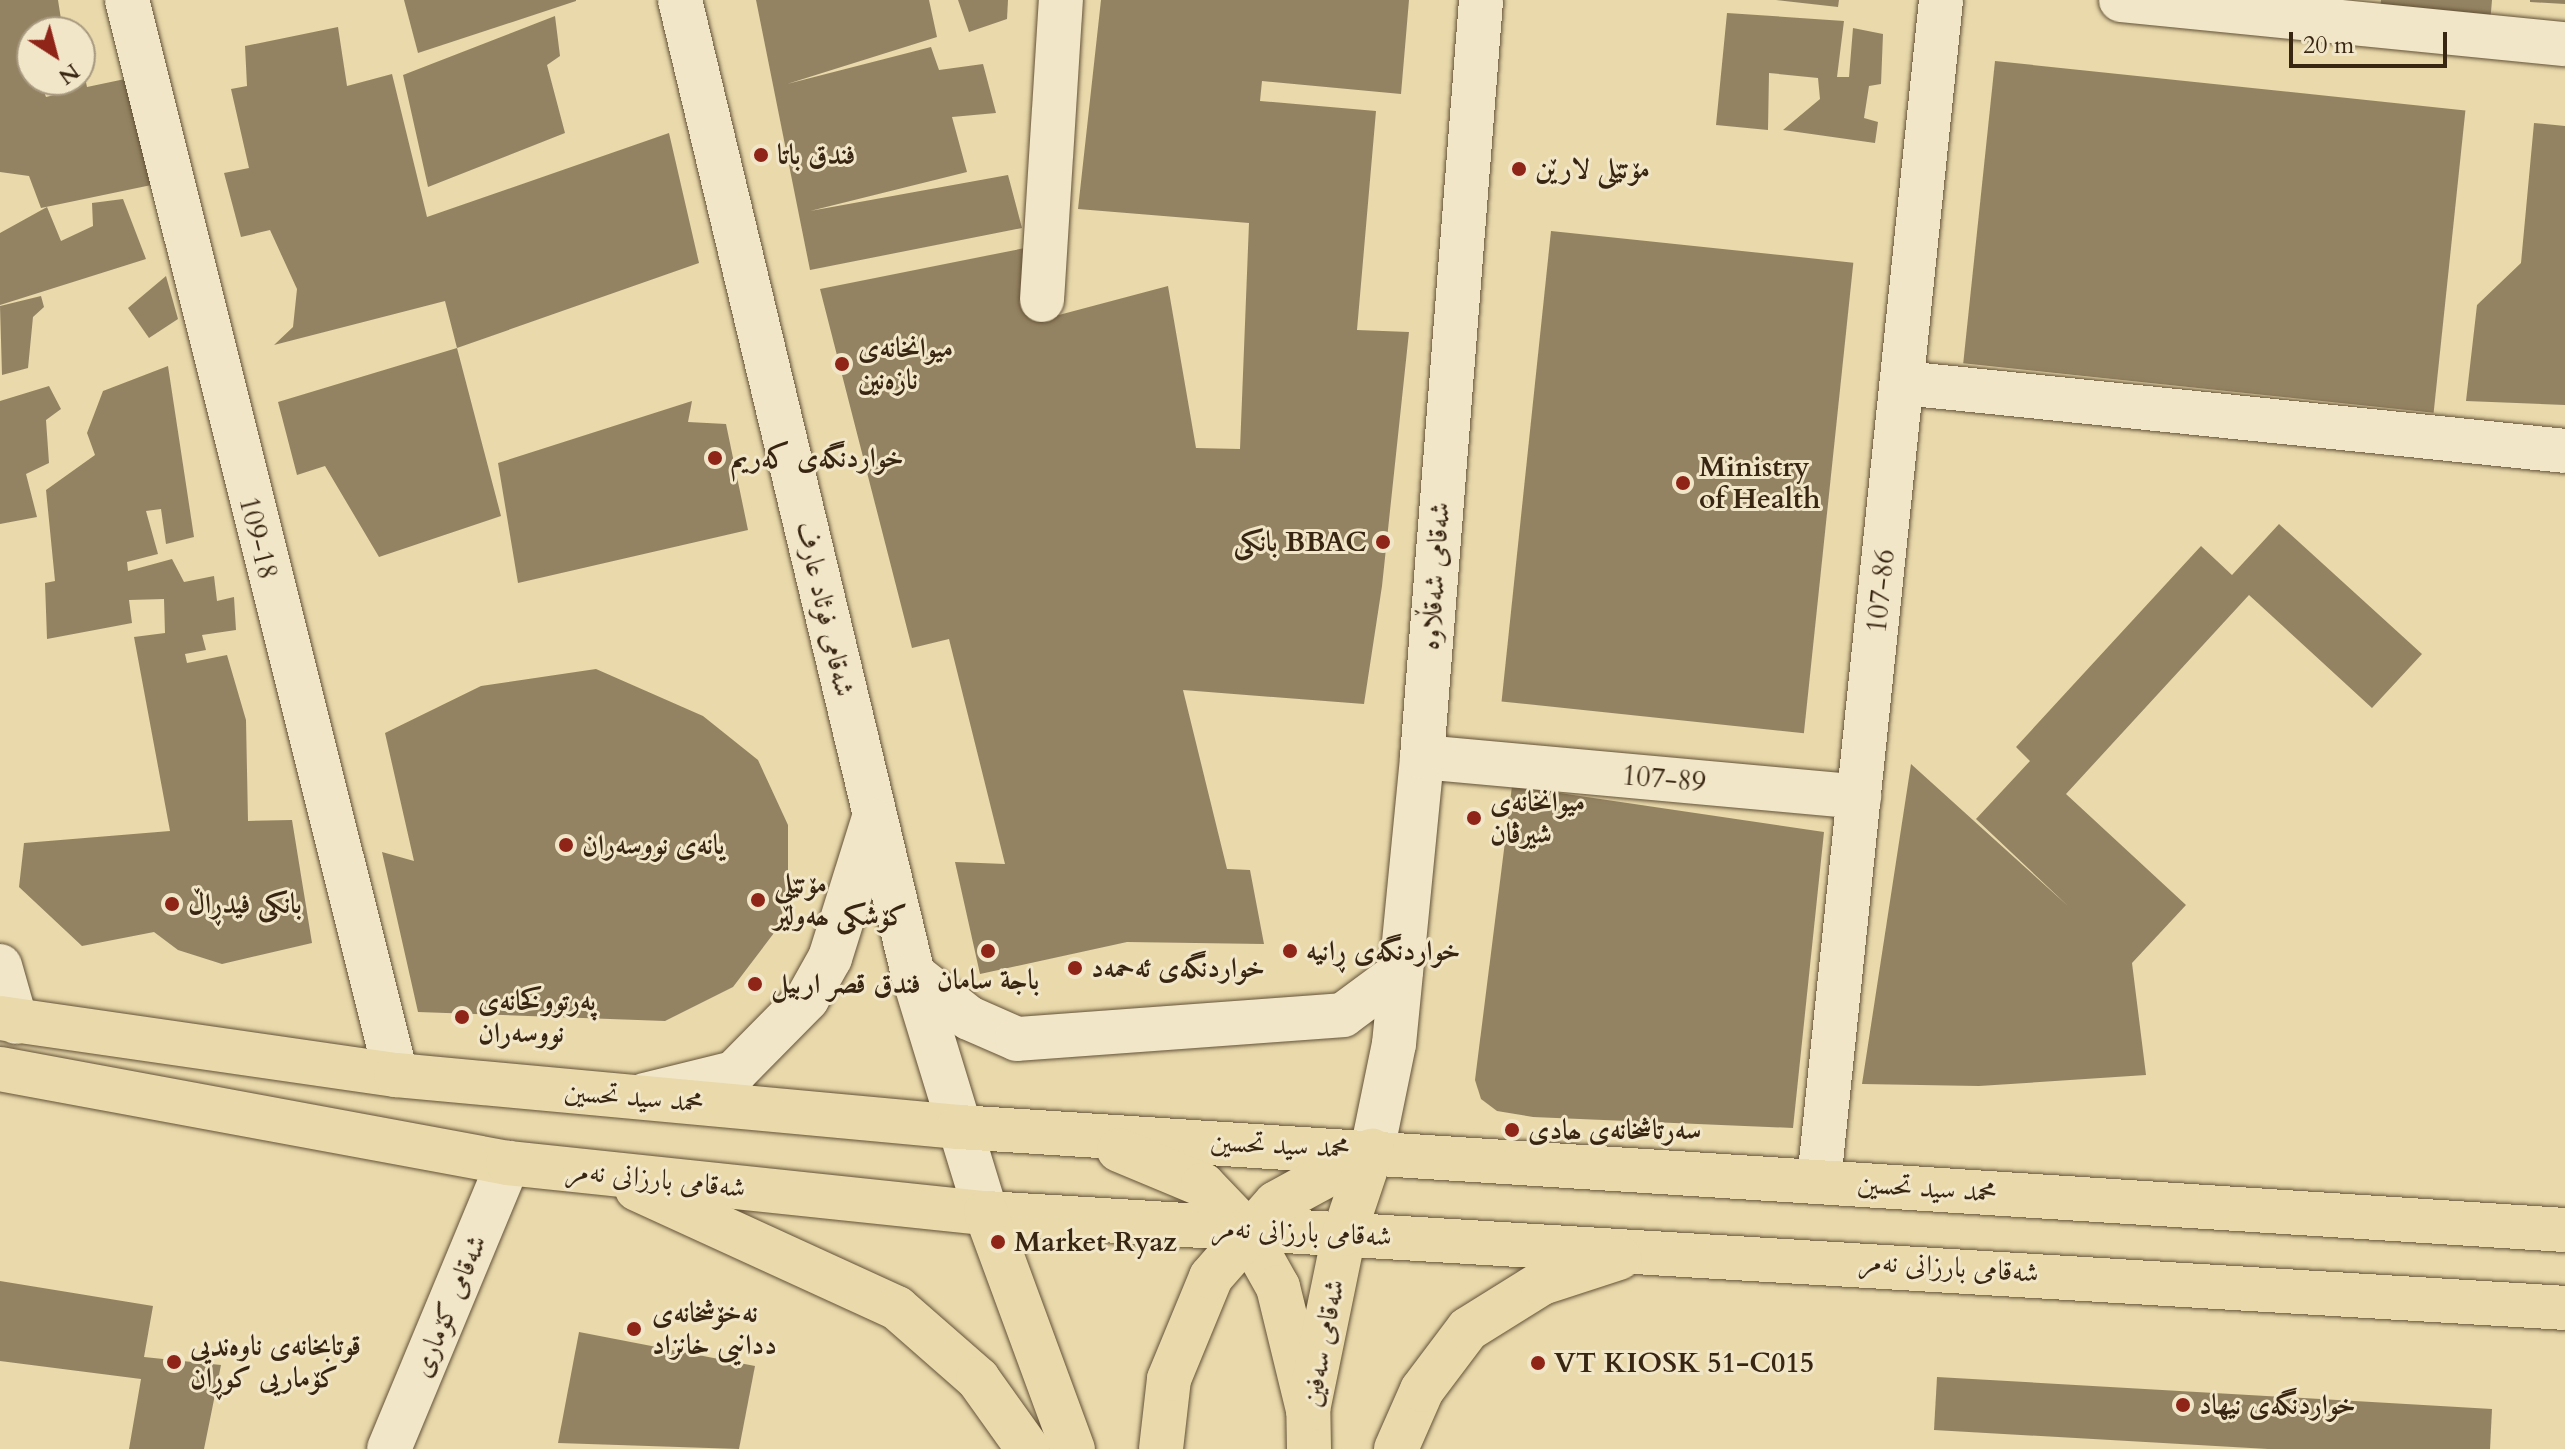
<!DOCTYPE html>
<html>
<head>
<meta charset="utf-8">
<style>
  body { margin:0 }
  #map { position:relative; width:2565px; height:1449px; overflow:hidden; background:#e9d9ab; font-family:Cardo,Amiri,serif }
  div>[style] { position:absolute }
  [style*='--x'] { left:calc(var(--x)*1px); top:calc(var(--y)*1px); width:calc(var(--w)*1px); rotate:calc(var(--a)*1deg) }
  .building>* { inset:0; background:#948362; transform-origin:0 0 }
  .roads { filter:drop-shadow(0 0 2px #645238) drop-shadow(0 0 2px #645238) }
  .minor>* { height:44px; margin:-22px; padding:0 22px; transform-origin:22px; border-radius:22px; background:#f1e6c8 }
  .tertiary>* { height:44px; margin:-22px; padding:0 22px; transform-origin:22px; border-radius:22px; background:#f1e6c8 }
  .secondary>* { height:44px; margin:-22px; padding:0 22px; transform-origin:22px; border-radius:22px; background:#f1e6c8 }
  .primary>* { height:44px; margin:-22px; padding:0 22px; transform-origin:22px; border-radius:22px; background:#e9d9ab }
  .dots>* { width:22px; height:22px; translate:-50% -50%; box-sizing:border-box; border:4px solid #f1e6c8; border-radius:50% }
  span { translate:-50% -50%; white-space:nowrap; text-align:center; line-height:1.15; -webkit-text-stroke:6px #f1e6c8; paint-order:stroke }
  .poi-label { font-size:28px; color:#382512; font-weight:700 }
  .left { translate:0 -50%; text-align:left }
  .right { translate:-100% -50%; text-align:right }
  .street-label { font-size:28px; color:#382512 }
  .north { position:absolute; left:16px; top:16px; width:80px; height:80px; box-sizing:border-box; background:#f1e6c8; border:2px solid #a7997f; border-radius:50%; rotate:144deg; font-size:22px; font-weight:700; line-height:32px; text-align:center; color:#382512 }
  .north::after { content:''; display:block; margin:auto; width:28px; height:36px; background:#8f2418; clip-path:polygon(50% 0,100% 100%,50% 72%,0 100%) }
  .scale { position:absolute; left:2289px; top:32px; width:158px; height:36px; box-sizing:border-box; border:4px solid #382512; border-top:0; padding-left:10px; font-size:24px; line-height:28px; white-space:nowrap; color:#382512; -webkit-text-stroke:6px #f1e6c8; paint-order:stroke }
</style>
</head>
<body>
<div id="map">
  <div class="building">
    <div style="clip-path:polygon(0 0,58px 0,63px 32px,32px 32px,32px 80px,40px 80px,46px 97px,62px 93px,59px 80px,80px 80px,80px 55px,87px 87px,144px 75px,161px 183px,41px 208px,29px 176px,0 172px)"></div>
    <div style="clip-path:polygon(404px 0,576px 0,576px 1px,418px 53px)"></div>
    <div style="clip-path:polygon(756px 0,929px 0,937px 37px,787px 84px,931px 47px,939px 70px,983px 64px,996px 113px,952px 117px,967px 172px,810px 211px,1008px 175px,1022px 228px,810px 270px)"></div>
    <div style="clip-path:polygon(958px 0,1008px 0,1007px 19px,969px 32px)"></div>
    <div style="clip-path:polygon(1101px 0,1409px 0,1401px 94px,1262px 81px,1260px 101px,1376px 111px,1357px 330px,1409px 332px,1382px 586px,1364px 704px,1183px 690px,1227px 869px,1250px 870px,1264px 944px,1127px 942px,980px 974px,955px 862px,1005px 864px,949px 639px,912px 648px,820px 289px,1025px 248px,1040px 320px,1168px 286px,1196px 448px,1240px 449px,1249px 223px,1078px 209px)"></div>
    <div style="clip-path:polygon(1776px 0,1839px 0,1838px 7px)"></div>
    <div style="clip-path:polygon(2381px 0,2492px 0,2490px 24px,2380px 16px)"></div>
    <div style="clip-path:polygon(2530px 0,2565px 0,2565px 4px,2530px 2px)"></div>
    <div style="clip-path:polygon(1727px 13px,1844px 21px,1837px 77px,1849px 77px,1853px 28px,1883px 34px,1881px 84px,1869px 86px,1864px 118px,1878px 122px,1875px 143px,1783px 130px,1820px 99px,1818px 78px,1769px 73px,1768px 130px,1716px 125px)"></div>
    <div style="clip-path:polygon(555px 16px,560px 56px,547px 65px,565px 133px,428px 187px,403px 75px)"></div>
    <div style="clip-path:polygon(338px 27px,347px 86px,392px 74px,427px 217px,669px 133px,699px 263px,457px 348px,445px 301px,274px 345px,293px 327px,297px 289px,270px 230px,241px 237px,224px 173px,249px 168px,231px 89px,247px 86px,245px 46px)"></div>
    <div style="left:1995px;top:61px;width:473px;height:304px;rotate:6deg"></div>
    <div style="clip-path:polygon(2534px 123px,2565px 126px,2565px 405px,2466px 401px,2477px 305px,2521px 263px)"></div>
    <div style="clip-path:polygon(123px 199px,146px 259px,0 305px,0 233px,47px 207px,61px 241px,93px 226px,92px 203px)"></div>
    <div style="left:1551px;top:231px;width:304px;height:473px;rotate:6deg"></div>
    <div style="clip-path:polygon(166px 276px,178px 319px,149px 338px,128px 308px)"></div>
    <div style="clip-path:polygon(41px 296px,44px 307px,33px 317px,28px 368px,2px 375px,0 306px)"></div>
    <div style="clip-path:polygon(457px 348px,501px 516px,379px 557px,325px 466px,297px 475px,278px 402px)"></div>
    <div style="clip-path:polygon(168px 366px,194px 537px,166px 544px,161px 509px,146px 511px,158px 554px,127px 562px,128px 571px,172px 559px,184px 582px,214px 576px,217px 601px,234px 597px,236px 630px,202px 635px,206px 650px,185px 654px,187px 663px,227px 655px,246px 720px,248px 821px,292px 820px,312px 943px,222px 964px,178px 950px,154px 932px,82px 946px,19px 887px,24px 843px,170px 831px,134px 637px,165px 633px,164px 599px,129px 600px,132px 623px,47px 639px,45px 583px,55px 581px,46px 490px,95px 455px,87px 433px,103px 391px)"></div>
    <div style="clip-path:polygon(49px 386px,61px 409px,46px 420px,49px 463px,26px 474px,37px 517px,0 524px,0 401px)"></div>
    <div style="clip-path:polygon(692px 401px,688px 422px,726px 424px,748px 530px,518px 583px,498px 463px)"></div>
    <div style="clip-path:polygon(2279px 524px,2422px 654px,2372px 708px,2249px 595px,2066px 794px,2186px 905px,2132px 963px,2146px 1075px,1979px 1086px,1862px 1084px,1911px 764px,2068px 906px,1976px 819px,2030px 761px,2016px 747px,2201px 546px,2232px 575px)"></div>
    <div style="clip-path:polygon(596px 669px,703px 716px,758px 760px,788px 825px,788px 896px,777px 929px,733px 987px,665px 1021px,418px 1012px,382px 852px,414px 861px,385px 733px,481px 686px)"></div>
    <div style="clip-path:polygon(1512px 786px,1824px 832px,1793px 1128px,1533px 1117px,1497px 1111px,1481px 1099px,1475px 1080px)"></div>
    <div style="clip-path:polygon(0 1281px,153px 1306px,144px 1357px,221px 1365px,204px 1449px,129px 1449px,141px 1379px,0 1361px)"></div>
    <div style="clip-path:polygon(579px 1332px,755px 1366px,739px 1449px,558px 1443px)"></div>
    <div style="clip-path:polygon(1937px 1377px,2492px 1409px,2490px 1449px,2268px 1449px,1934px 1430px)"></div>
  </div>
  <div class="roads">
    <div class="minor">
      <div style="--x:127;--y:0;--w:1108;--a:75.95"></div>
      <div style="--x:2121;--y:0;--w:446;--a:5.7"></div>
      <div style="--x:1042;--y:300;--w:301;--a:-86.4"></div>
      <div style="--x:1903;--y:383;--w:665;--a:5.86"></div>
      <div style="--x:1422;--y:757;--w:439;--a:5.2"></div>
      <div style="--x:0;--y:966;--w:58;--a:74.1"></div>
      <div style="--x:1819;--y:1181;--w:1187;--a:-84.1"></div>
    </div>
    <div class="tertiary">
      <div style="--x:389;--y:1449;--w:310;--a:-67.4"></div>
    </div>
    <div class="secondary">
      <div style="--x:680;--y:0;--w:1001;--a:76.55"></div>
      <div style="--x:913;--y:974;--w:250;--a:73"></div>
      <div style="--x:913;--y:974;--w:71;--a:38.2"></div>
      <div style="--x:969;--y:1018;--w:52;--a:23.6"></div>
      <div style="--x:1017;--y:1039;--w:327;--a:-4.2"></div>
      <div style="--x:1343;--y:1015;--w:72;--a:-36.6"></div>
      <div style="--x:644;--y:1095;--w:93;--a:-13.7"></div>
      <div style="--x:734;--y:1073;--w:104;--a:-45.4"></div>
      <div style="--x:807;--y:999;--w:47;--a:-60.7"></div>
      <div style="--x:830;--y:958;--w:144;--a:-72.6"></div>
      <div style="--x:1372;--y:1151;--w:109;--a:-78.4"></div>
      <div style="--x:1394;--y:1044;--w:288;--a:-84.4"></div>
      <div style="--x:1422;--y:757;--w:759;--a:-85.54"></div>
    </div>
    <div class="primary">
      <div style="--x:0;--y:1018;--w:400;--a:8.2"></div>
      <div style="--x:396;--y:1075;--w:565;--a:5.28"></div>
      <div style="--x:959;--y:1127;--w:1609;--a:3.67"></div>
      <div style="--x:0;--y:1069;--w:517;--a:10.48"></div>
      <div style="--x:508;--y:1163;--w:481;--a:6"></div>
      <div style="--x:986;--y:1213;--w:1582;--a:3.44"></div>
      <div style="--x:1119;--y:1150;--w:91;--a:22.6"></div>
      <div style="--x:1203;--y:1185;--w:62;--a:46.3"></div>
      <div style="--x:1246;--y:1230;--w:65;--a:60.7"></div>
      <div style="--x:1278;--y:1287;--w:127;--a:76.3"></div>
      <div style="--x:637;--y:1189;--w:286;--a:24.6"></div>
      <div style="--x:897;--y:1308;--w:108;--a:41.2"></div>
      <div style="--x:978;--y:1379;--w:86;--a:54.5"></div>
      <div style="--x:986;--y:1213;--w:252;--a:69.8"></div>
      <div style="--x:1161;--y:1449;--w:70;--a:-83.5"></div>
      <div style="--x:1169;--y:1379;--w:110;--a:-67.6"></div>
      <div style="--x:1211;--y:1277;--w:98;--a:-48.7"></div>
      <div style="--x:1276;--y:1203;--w:107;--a:-28.5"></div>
      <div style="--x:1309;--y:1449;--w:39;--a:-91"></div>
      <div style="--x:1308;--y:1410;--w:180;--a:-78.4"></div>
      <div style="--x:1344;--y:1234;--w:88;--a:-71.4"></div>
      <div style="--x:1396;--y:1449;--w:64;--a:-66.2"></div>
      <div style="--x:1422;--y:1390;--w:76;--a:-53"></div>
      <div style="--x:1468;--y:1329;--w:87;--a:-31.9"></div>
      <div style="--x:1542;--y:1283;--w:81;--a:-18"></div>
    </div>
  </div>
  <div class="dots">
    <div style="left:761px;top:155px;background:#8f2418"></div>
    <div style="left:1519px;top:169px;background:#8f2418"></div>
    <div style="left:842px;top:364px;background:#8f2418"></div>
    <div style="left:715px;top:458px;background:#8f2418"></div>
    <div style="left:1683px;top:483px;background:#8f2418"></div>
    <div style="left:1383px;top:542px;background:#8f2418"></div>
    <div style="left:1474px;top:818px;background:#8f2418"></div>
    <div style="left:566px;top:845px;background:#8f2418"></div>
    <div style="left:758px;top:900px;background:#8f2418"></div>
    <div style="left:172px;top:904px;background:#8f2418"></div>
    <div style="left:988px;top:951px;background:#8f2418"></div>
    <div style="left:1290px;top:951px;background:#8f2418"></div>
    <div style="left:1075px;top:968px;background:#8f2418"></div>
    <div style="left:755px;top:984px;background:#8f2418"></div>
    <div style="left:462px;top:1017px;background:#8f2418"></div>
    <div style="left:1512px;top:1130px;background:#8f2418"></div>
    <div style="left:998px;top:1242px;background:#8f2418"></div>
    <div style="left:634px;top:1329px;background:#8f2418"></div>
    <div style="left:174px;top:1362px;background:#8f2418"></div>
    <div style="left:1538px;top:1363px;background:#8f2418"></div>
    <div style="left:2183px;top:1405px;background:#8f2418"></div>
  </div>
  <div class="poi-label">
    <span class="left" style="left:777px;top:155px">فندق باتا</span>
    <span class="left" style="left:1535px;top:169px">مۆتێلی لارێن</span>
    <span class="left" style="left:858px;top:364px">میوانخانەی<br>نازەنین</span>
    <span class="left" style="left:731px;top:458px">خواردنگەی کەریم</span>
    <span class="left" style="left:1699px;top:483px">Ministry<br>of Health</span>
    <span class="right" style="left:1367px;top:542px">بانکی BBAC</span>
    <span class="left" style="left:1490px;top:818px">میوانخانەی<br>شیرڤان</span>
    <span class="left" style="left:582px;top:845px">یانەی نووسەران</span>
    <span class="left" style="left:774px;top:900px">مۆتێلی<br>کۆشکی ھەولێر</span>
    <span class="left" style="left:188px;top:904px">بانکی فیدڕاڵ</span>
    <span class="left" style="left:1306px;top:951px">خواردنگەی ڕانیە</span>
    <span class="left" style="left:1091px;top:968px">خواردنگەی ئەحمەد</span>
    <span style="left:988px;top:980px">باجة سامان</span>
    <span class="left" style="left:771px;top:984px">فندق قصر اربيل</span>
    <span class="left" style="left:478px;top:1017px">پەرتووکخانەی<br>نووسەران</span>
    <span class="left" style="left:1528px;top:1130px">سەرتاشخانەی ھادی</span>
    <span class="left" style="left:1014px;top:1242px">Market Ryaz</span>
    <span class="left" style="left:652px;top:1329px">نەخۆشخانەی<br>ددانیی خانزاد</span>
    <span class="left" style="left:190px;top:1362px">قوتابخانەی ناوەندیی<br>کۆماریی کوڕان</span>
    <span class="left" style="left:1554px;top:1363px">VT KIOSK 51-C015</span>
    <span class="left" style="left:2199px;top:1405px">خواردنگەی نیھاد</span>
  </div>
  <div class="street-label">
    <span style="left:258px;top:538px;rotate:76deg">109-18</span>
    <span style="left:1435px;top:576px;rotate:-86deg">شەقامی شەقڵاوە</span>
    <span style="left:1881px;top:591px;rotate:-84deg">107-86</span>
    <span style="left:825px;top:609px;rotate:77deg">شەقامی فوئاد عارف</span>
    <span style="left:1664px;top:779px;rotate:5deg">107-89</span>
    <span style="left:634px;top:1097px;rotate:5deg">محمد سید تحسین</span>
    <span style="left:1280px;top:1145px;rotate:3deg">محمد سید تحسین</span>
    <span style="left:656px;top:1179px;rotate:6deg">شەقامی بارزانی نەمر</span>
    <span style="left:1927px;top:1188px;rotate:4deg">محمد سید تحسین</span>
    <span style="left:1302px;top:1232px;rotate:3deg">شەقامی بارزانی نەمر</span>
    <span style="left:1949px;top:1267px;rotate:4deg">شەقامی بارزانی نەمر</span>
    <span style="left:449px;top:1306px;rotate:-67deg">شەقامی کۆماری</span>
    <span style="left:1323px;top:1343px;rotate:-79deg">شەقامی سەفین</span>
  </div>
  <div class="north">N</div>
  <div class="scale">20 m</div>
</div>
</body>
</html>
